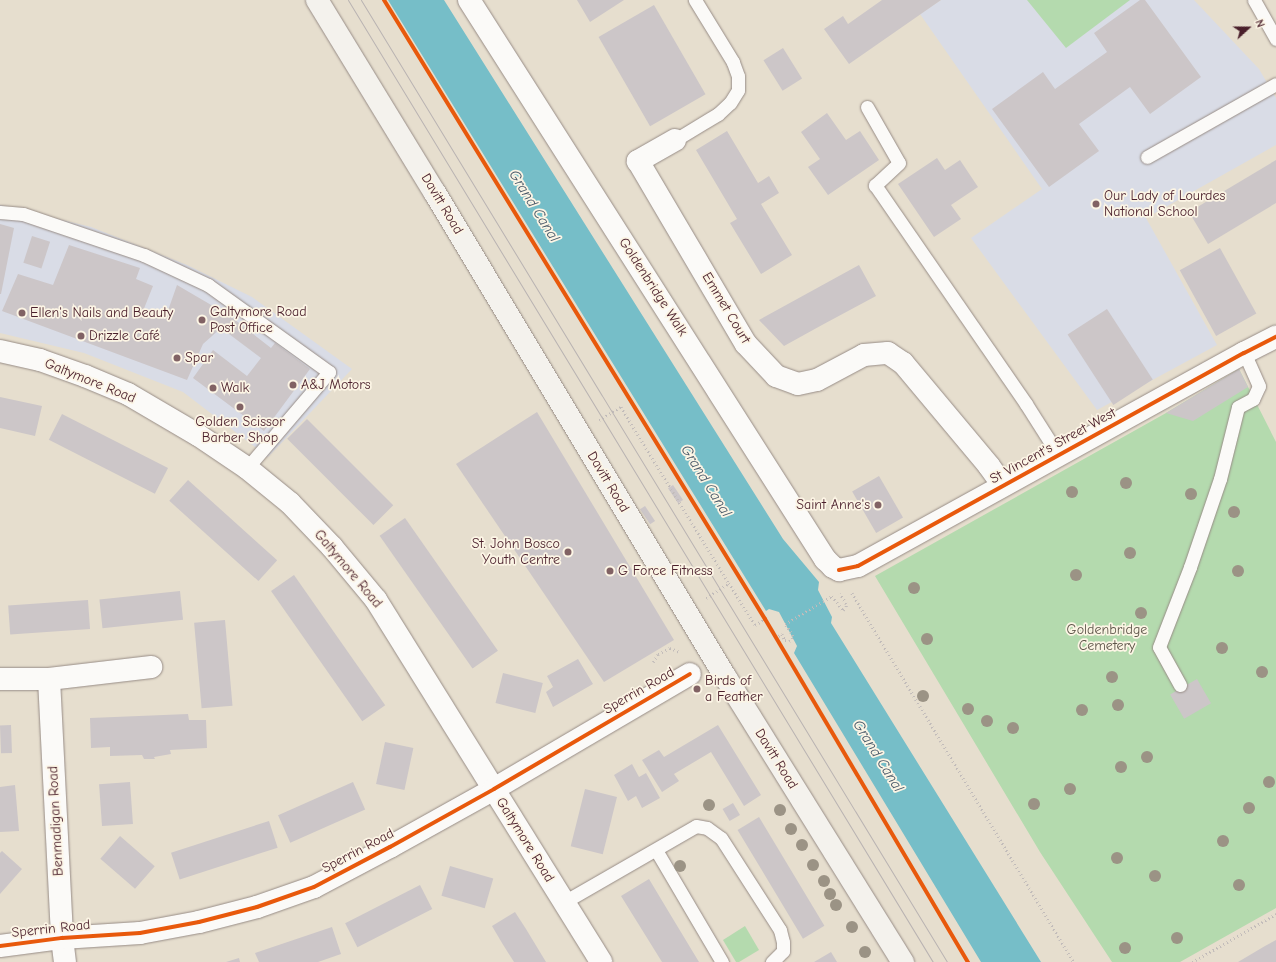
<!DOCTYPE html>
<html>
<head>
<meta charset="utf-8">
<style>
  body { margin:0 }
  #map { position:relative; width:1276px; height:962px; overflow:hidden; background:#e6dece; font-family:"Comic Neue",sans-serif }
  div>[style] { position:absolute }
  [style*='--x'] { left:calc(var(--x)*1px); top:calc(var(--y)*1px); width:calc(var(--w)*1px); rotate:calc(var(--a)*1deg) }
  .built>* { inset:0; background:#d9dce6 }
  .green>* { inset:0; background:#b4daae }
  .water>* { inset:0; background:#76bec8 }
  .building>* { inset:0; background:#ccc6c8; transform-origin:0 0 }
  .path>* { height:2.5px; margin-top:-1.25px; transform-origin:0; background:repeating-linear-gradient(90deg,#c2bcba 0 1px,transparent 0 4px) }
  .roads { filter:drop-shadow(0 0 1px #978c86) drop-shadow(0 0 1px #978c86) }
  .lane>* { height:13px; margin:-6.5px; padding:0 6.5px; transform-origin:6.5px; border-radius:6.5px; background:#fbfaf8 }
  .street>* { height:22px; margin:-11px; padding:0 11px; transform-origin:11px; border-radius:11px; background:#fbfaf8 }
  .secondary>* { height:22px; margin:-11px; padding:0 11px; transform-origin:11px; border-radius:11px; background:#f4f2ed }
  .tram>* { height:1px; margin:-0.5px; padding:0 0.5px; transform-origin:0.5px; border-radius:0.5px; background:#b9b3b2 }
  .cycleway>* { height:4px; margin:-2px; padding:0 2px; transform-origin:2px; border-radius:2px; background:#e8590c }
  .trees>* { width:12px; height:12px; margin:-6px; border-radius:50%; background:#9b9385 }
  .dots>* { width:11px; height:11px; translate:-50% -50%; box-sizing:border-box; border:2px solid #fcf5e5; border-radius:50% }
  span { translate:-50% -50%; white-space:nowrap; text-align:center; line-height:1.15; -webkit-text-stroke:3.5px #fcf5e5; paint-order:stroke }
  .poi-label { font-size:14px; color:#4a1f2b }
  .left { translate:0 -50%; text-align:left }
  .right { translate:-100% -50%; text-align:right }
  .street-label { font-size:14px; color:#4a1f2b }
  .park-label { font-size:14px; color:#5e564a }
  .water-label { font-size:15px; color:#485969; font-style:italic }
  .north { position:absolute; left:1228px; top:8px; width:40px; height:40px; -webkit-text-stroke:3px #fcf5e5; paint-order:stroke; rotate:69deg; font-size:11px; font-weight:700; line-height:16px; text-align:center; color:#4a1f2b }
  .north::after { content:''; display:block; margin:auto; width:14px; height:18px; background:#4a1f2b; clip-path:polygon(50% 0,100% 100%,50% 72%,0 100%) }
</style>
</head>
<body>
<div id="map">
  <div class="built">
    <div style="clip-path:polygon(941px 0,1194px 0,1259px 69px,1276px 98px,1276px 145px,1146px 218px,1217px 345px,1097px 410px,971px 238px,1042px 189px,920px 14px)"></div>
    <div style="clip-path:polygon(0 205px,91px 227px,187px 265px,252px 297px,352px 369px,268px 457px,183px 392px,84px 353px,0 333px)"></div>
  </div>
  <div class="green">
    <div style="clip-path:polygon(1027px 0,1130px 0,1066px 48px)"></div>
    <div style="clip-path:polygon(1239px 369px,1276px 442px,1276px 908px,1180px 962px,1112px 962px,1040px 852px,875px 576px,1166px 413px)"></div>
    <div style="clip-path:polygon(745px 926px,759px 950px,739px 962px,736px 962px,723px 940px)"></div>
  </div>
  <div class="water">
    <div style="clip-path:polygon(388px 0,444px 0,783px 539px,819px 582px,818px 590px,832px 617px,831px 623px,1041px 962px,981px 962px,794px 653px,797px 646px,779px 612px,769px 609px,766px 611px)"></div>
  </div>
  <div class="building">
    <div style="clip-path:polygon(577px 0,624px 0,590px 22px)"></div>
    <div style="clip-path:polygon(882px 0,941px 0,849px 64px,824px 29px,843px 16px,848px 24px)"></div>
    <div style="clip-path:polygon(1140px 0,1145px 0,1201px 77px,1150px 114px,1130px 87px,1079px 124px,1099px 151px,1049px 187px,992px 109px,1043px 72px,1055px 89px,1107px 52px,1094px 33px)"></div>
    <div style="left:654px;top:5px;width:103px;height:64px;rotate:60deg"></div>
    <div style="left:783px;top:48px;width:36px;height:23px;rotate:58deg"></div>
    <div style="clip-path:polygon(827px 113px,846px 140px,860px 131px,879px 160px,828px 195px,808px 167px,820px 159px,801px 132px)"></div>
    <div style="clip-path:polygon(727px 131px,758px 183px,769px 176px,779px 193px,761px 204px,792px 255px,761px 274px,730px 223px,737px 219px,696px 150px)"></div>
    <div style="clip-path:polygon(937px 158px,945px 170px,960px 160px,978px 187px,951px 205px,961px 219px,934px 237px,898px 184px)"></div>
    <div style="clip-path:polygon(1276px 160px,1276px 203px,1208px 244px,1189px 212px)"></div>
    <div style="clip-path:polygon(0 224px,14px 228px,1px 294px,0 294px)"></div>
    <div style="left:32px;top:236px;width:19px;height:28px;rotate:18deg"></div>
    <div style="clip-path:polygon(69px 245px,140px 268px,136px 279px,153px 286px,143px 311px,165px 319px,177px 285px,230px 316px,271px 348px,275px 343px,310px 369px,264px 431px,193px 378px,213px 350px,247px 376px,261px 358px,221px 328px,203px 344px,187px 380px,2px 311px,18px 274px,53px 285px)"></div>
    <div style="left:1220px;top:248px;width:75px;height:46px;rotate:61deg"></div>
    <div style="clip-path:polygon(859px 265px,876px 296px,822px 325px,784px 346px,759px 320px)"></div>
    <div style="left:1107px;top:309px;width:84px;height:47px;rotate:57deg"></div>
    <div style="clip-path:polygon(1239px 369px,1248px 387px,1193px 421px,1166px 413px)"></div>
    <div style="clip-path:polygon(0 397px,42px 406px,35px 436px,0 428px)"></div>
    <div style="clip-path:polygon(537px 412px,674px 640px,604px 682px,456px 464px)"></div>
    <div style="left:62px;top:414px;width:119px;height:29px;rotate:27deg"></div>
    <div style="left:307px;top:419px;width:122px;height:28px;rotate:45deg"></div>
    <div style="left:879px;top:476px;width:48px;height:31px;rotate:60deg"></div>
    <div style="left:188px;top:480px;width:120px;height:28px;rotate:42deg"></div>
    <div style="left:673px;top:485px;width:18px;height:6px;rotate:56deg"></div>
    <div style="left:645px;top:506px;width:18px;height:6px;rotate:56deg"></div>
    <div style="left:405px;top:518px;width:162px;height:31px;rotate:55deg"></div>
    <div style="left:294px;top:575px;width:159px;height:28px;rotate:55deg"></div>
    <div style="left:180px;top:591px;width:29px;height:81px;rotate:84deg"></div>
    <div style="left:88px;top:600px;width:29px;height:80px;rotate:86deg"></div>
    <div style="left:225px;top:620px;width:86px;height:31px;rotate:85deg"></div>
    <div style="clip-path:polygon(578px 659px,593px 684px,553px 707px,546px 692px,553px 687px,547px 676px)"></div>
    <div style="left:503px;top:673px;width:41px;height:31px;rotate:14deg"></div>
    <div style="left:1197px;top:679px;width:28px;height:31px;rotate:60deg"></div>
    <div style="clip-path:polygon(188px 714px,189px 720px,206px 720px,207px 748px,170px 750px,171px 754px,154px 757px,155px 759px,144px 759px,142px 755px,110px 756px,110px 747px,91px 748px,90px 718px)"></div>
    <div style="left:11px;top:725px;width:28px;height:11px;rotate:88deg"></div>
    <div style="clip-path:polygon(718px 725px,761px 795px,744px 806px,711px 752px,674px 774px,679px 781px,662px 792px,642px 760px,659px 750px,664px 757px)"></div>
    <div style="left:385px;top:742px;width:29px;height:43px;rotate:12deg"></div>
    <div style="clip-path:polygon(632px 764px,639px 777px,646px 773px,660px 798px,642px 808px,636px 796px,628px 801px,614px 775px)"></div>
    <div style="left:130px;top:782px;width:42px;height:31px;rotate:86deg"></div>
    <div style="left:353px;top:782px;width:30px;height:82px;rotate:66deg"></div>
    <div style="clip-path:polygon(15px 785px,19px 831px,0 832px,0 787px)"></div>
    <div style="left:585px;top:789px;width:33px;height:59px;rotate:14deg"></div>
    <div style="left:733px;top:803px;width:14px;height:12px;rotate:60deg"></div>
    <div style="left:759px;top:817px;width:127px;height:25px;rotate:59deg"></div>
    <div style="left:269px;top:821px;width:28px;height:103px;rotate:72deg"></div>
    <div style="left:120px;top:836px;width:46px;height:30px;rotate:41deg"></div>
    <div style="clip-path:polygon(2px 851px,22px 869px,0 894px,0 853px)"></div>
    <div style="left:450px;top:866px;width:45px;height:31px;rotate:16deg"></div>
    <div style="clip-path:polygon(649px 879px,670px 914px,699px 962px,662px 962px,621px 896px)"></div>
    <div style="left:420px;top:885px;width:27px;height:84px;rotate:63deg"></div>
    <div style="clip-path:polygon(515px 912px,526px 929px,546px 962px,514px 962px,502px 943px,492px 926px)"></div>
    <div style="clip-path:polygon(332px 927px,341px 954px,318px 962px,259px 962px,255px 953px)"></div>
    <div style="clip-path:polygon(1276px 940px,1276px 962px,1238px 962px,1265px 946px)"></div>
    <div style="clip-path:polygon(831px 952px,837px 962px,814px 962px)"></div>
    <div style="clip-path:polygon(239px 958px,240px 962px,226px 962px)"></div>
  </div>
  <div class="path">
    <div style="--x:599;--y:420;--w:26;--a:-31"></div>
    <div style="--x:621;--y:407;--w:206;--a:58.5"></div>
    <div style="--x:852;--y:593;--w:431;--a:59"></div>
    <div style="--x:706;--y:598;--w:27;--a:-33"></div>
    <div style="--x:729;--y:583;--w:49;--a:58.2"></div>
    <div style="--x:755;--y:625;--w:12;--a:-31"></div>
    <div style="--x:775;--y:638;--w:8;--a:-30"></div>
    <div style="--x:782;--y:634;--w:7;--a:63"></div>
    <div style="--x:785;--y:640;--w:4;--a:14"></div>
    <div style="--x:789;--y:641;--w:4;--a:-34"></div>
    <div style="--x:792;--y:639;--w:3;--a:-72"></div>
    <div style="--x:793;--y:636;--w:14;--a:-124"></div>
    <div style="--x:785;--y:624;--w:55;--a:-30.8"></div>
    <div style="--x:832;--y:596;--w:18;--a:52"></div>
    <div style="--x:843;--y:610;--w:4;--a:-45"></div>
    <div style="--x:846;--y:607;--w:3;--a:-90"></div>
    <div style="--x:846;--y:604;--w:12;--a:-121"></div>
    <div style="--x:653;--y:662;--w:9;--a:-58"></div>
    <div style="--x:658;--y:654;--w:13;--a:-27"></div>
    <div style="--x:670;--y:648;--w:11;--a:22"></div>
    <div style="--x:1192;--y:962;--w:97;--a:-29.7"></div>
  </div>
  <div class="roads">
    <div class="lane">
      <div style="--x:1254;--y:0;--w:45;--a:60.6"></div>
      <div style="--x:867;--y:107;--w:64;--a:60.3"></div>
      <div style="--x:899;--y:163;--w:33;--a:137"></div>
      <div style="--x:875;--y:185;--w:266;--a:55.4"></div>
      <div style="--x:1026;--y:404;--w:62;--a:57.6"></div>
      <div style="--x:675;--y:140;--w:50;--a:-31.2"></div>
      <div style="--x:718;--y:114;--w:16;--a:-43"></div>
      <div style="--x:730;--y:103;--w:15;--a:-58"></div>
      <div style="--x:738;--y:90;--w:14;--a:-90"></div>
      <div style="--x:738;--y:76;--w:15;--a:-110"></div>
      <div style="--x:733;--y:62;--w:73;--a:-121.5"></div>
      <div style="--x:1147;--y:157;--w:148;--a:-29.5"></div>
      <div style="--x:0;--y:212;--w:23;--a:5"></div>
      <div style="--x:23;--y:214;--w:128;--a:18.7"></div>
      <div style="--x:144;--y:255;--w:71;--a:25.1"></div>
      <div style="--x:208;--y:285;--w:149;--a:35.7"></div>
      <div style="--x:329;--y:372;--w:126;--a:130.5"></div>
      <div style="--x:1180;--y:685;--w:43;--a:-118.9"></div>
      <div style="--x:1159;--y:647;--w:86;--a:-68.8"></div>
      <div style="--x:1190;--y:567;--w:93;--a:-71.2"></div>
      <div style="--x:1220;--y:479;--w:74;--a:-76"></div>
      <div style="--x:1238;--y:407;--w:17;--a:-28"></div>
      <div style="--x:1253;--y:399;--w:14;--a:-65"></div>
      <div style="--x:1259;--y:386;--w:36;--a:-114"></div>
      <div style="--x:656;--y:850;--w:130;--a:59.5"></div>
      <div style="--x:564;--y:902;--w:152;--a:-29.9"></div>
      <div style="--x:696;--y:826;--w:11;--a:10"></div>
      <div style="--x:707;--y:828;--w:17;--a:36"></div>
      <div style="--x:721;--y:838;--w:109;--a:57.3"></div>
      <div style="--x:780;--y:930;--w:12;--a:76"></div>
      <div style="--x:783;--y:942;--w:9;--a:90"></div>
      <div style="--x:783;--y:951;--w:16;--a:135"></div>
    </div>
    <div class="street">
      <div style="--x:469;--y:0;--w:663;--a:57.51"></div>
      <div style="--x:825;--y:559;--w:11;--a:45"></div>
      <div style="--x:833;--y:567;--w:7;--a:27"></div>
      <div style="--x:839;--y:570;--w:19;--a:-12"></div>
      <div style="--x:858;--y:566;--w:441;--a:-28.9"></div>
      <div style="--x:1244;--y:353;--w:36;--a:-27"></div>
      <div style="--x:675;--y:140;--w:43;--a:150.4"></div>
      <div style="--x:638;--y:161;--w:212;--a:59.5"></div>
      <div style="--x:746;--y:344;--w:44;--a:46.8"></div>
      <div style="--x:776;--y:376;--w:23;--a:20"></div>
      <div style="--x:798;--y:384;--w:19;--a:-12"></div>
      <div style="--x:817;--y:380;--w:53;--a:-28"></div>
      <div style="--x:864;--y:355;--w:24;--a:-5"></div>
      <div style="--x:888;--y:353;--w:18;--a:34"></div>
      <div style="--x:903;--y:363;--w:134;--a:50.1"></div>
      <div style="--x:989;--y:466;--w:24;--a:54"></div>
      <div style="--x:0;--y:351;--w:41;--a:12.7"></div>
      <div style="--x:40;--y:360;--w:48;--a:19.6"></div>
      <div style="--x:85;--y:376;--w:47;--a:22.7"></div>
      <div style="--x:128;--y:394;--w:81;--a:30.4"></div>
      <div style="--x:198;--y:435;--w:59;--a:34"></div>
      <div style="--x:247;--y:468;--w:55;--a:39.1"></div>
      <div style="--x:290;--y:503;--w:61;--a:46.3"></div>
      <div style="--x:332;--y:547;--w:69;--a:50.3"></div>
      <div style="--x:376;--y:600;--w:426;--a:58.1"></div>
      <div style="--x:0;--y:679;--w:49;--a:0"></div>
      <div style="--x:49;--y:679;--w:103;--a:-6.7"></div>
      <div style="--x:49;--y:679;--w:259;--a:87.1"></div>
      <div style="--x:62;--y:938;--w:24;--a:83"></div>
      <div style="--x:0;--y:946;--w:63;--a:-7.4"></div>
      <div style="--x:62;--y:938;--w:78;--a:-3.7"></div>
      <div style="--x:140;--y:933;--w:60;--a:-10.6"></div>
      <div style="--x:199;--y:922;--w:60;--a:-14.5"></div>
      <div style="--x:257;--y:907;--w:60;--a:-19.3"></div>
      <div style="--x:314;--y:887;--w:86;--a:-27.8"></div>
      <div style="--x:390;--y:847;--w:119;--a:-29.1"></div>
      <div style="--x:494;--y:789;--w:227;--a:-30.4"></div>
    </div>
    <div class="secondary">
      <div style="--x:317;--y:0;--w:226;--a:58.6"></div>
      <div style="--x:435;--y:193;--w:566;--a:59.04"></div>
      <div style="--x:726;--y:678;--w:335;--a:58.1"></div>
    </div>
  </div>
  <div class="tram">
    <div style="--x:348;--y:0;--w:1126;--a:58.7"></div>
    <div style="--x:361;--y:0;--w:1126;--a:58.65"></div>
  </div>
  <div class="cycleway">
    <div style="--x:384;--y:0;--w:727;--a:58.39"></div>
    <div style="--x:765;--y:619;--w:399;--a:59.4"></div>
    <div style="--x:839;--y:570;--w:19;--a:-12"></div>
    <div style="--x:858;--y:566;--w:441;--a:-28.9"></div>
    <div style="--x:1244;--y:353;--w:36;--a:-27"></div>
    <div style="--x:0;--y:946;--w:63;--a:-7.4"></div>
    <div style="--x:62;--y:938;--w:78;--a:-3.7"></div>
    <div style="--x:140;--y:933;--w:60;--a:-10.6"></div>
    <div style="--x:199;--y:922;--w:60;--a:-14.5"></div>
    <div style="--x:257;--y:907;--w:60;--a:-19.3"></div>
    <div style="--x:314;--y:887;--w:86;--a:-27.8"></div>
    <div style="--x:390;--y:847;--w:119;--a:-29.1"></div>
    <div style="--x:494;--y:789;--w:227;--a:-30.4"></div>
  </div>
  <div class="trees">
    <div style="left:1126px;top:483px"></div>
    <div style="left:1072px;top:492px"></div>
    <div style="left:1191px;top:494px"></div>
    <div style="left:1234px;top:512px"></div>
    <div style="left:1130px;top:553px"></div>
    <div style="left:1238px;top:571px"></div>
    <div style="left:1076px;top:575px"></div>
    <div style="left:914px;top:588px"></div>
    <div style="left:1141px;top:613px"></div>
    <div style="left:927px;top:639px"></div>
    <div style="left:1222px;top:648px"></div>
    <div style="left:1262px;top:672px"></div>
    <div style="left:1112px;top:677px"></div>
    <div style="left:923px;top:696px"></div>
    <div style="left:1118px;top:705px"></div>
    <div style="left:968px;top:709px"></div>
    <div style="left:1082px;top:710px"></div>
    <div style="left:987px;top:721px"></div>
    <div style="left:1013px;top:728px"></div>
    <div style="left:1147px;top:757px"></div>
    <div style="left:1121px;top:767px"></div>
    <div style="left:1269px;top:782px"></div>
    <div style="left:1070px;top:789px"></div>
    <div style="left:1034px;top:804px"></div>
    <div style="left:709px;top:805px"></div>
    <div style="left:1249px;top:808px"></div>
    <div style="left:780px;top:810px"></div>
    <div style="left:791px;top:829px"></div>
    <div style="left:1223px;top:841px"></div>
    <div style="left:802px;top:845px"></div>
    <div style="left:1117px;top:858px"></div>
    <div style="left:813px;top:865px"></div>
    <div style="left:680px;top:866px"></div>
    <div style="left:1155px;top:876px"></div>
    <div style="left:824px;top:881px"></div>
    <div style="left:1239px;top:885px"></div>
    <div style="left:830px;top:894px"></div>
    <div style="left:836px;top:905px"></div>
    <div style="left:852px;top:927px"></div>
    <div style="left:1177px;top:938px"></div>
    <div style="left:1125px;top:948px"></div>
    <div style="left:865px;top:952px"></div>
  </div>
  <div class="dots">
    <div style="left:1096px;top:204px;background:#816264"></div>
    <div style="left:22px;top:313px;background:#816264"></div>
    <div style="left:202px;top:320px;background:#816264"></div>
    <div style="left:81px;top:336px;background:#816264"></div>
    <div style="left:177px;top:358px;background:#816264"></div>
    <div style="left:293px;top:385px;background:#816264"></div>
    <div style="left:213px;top:388px;background:#816264"></div>
    <div style="left:240px;top:407px;background:#816264"></div>
    <div style="left:878px;top:505px;background:#816264"></div>
    <div style="left:568px;top:552px;background:#816264"></div>
    <div style="left:610px;top:571px;background:#816264"></div>
    <div style="left:697px;top:689px;background:#816264"></div>
  </div>
  <div class="poi-label">
    <span class="left" style="left:1104px;top:204px">Our Lady of Lourdes<br>National School</span>
    <span class="left" style="left:210px;top:320px">Galtymore Road<br>Post Office</span>
    <span class="left" style="left:30px;top:313px">Ellen's Nails and Beauty</span>
    <span class="left" style="left:89px;top:336px">Drizzle Café</span>
    <span class="left" style="left:185px;top:358px">Spar</span>
    <span class="left" style="left:301px;top:385px">A&amp;J Motors</span>
    <span class="left" style="left:221px;top:388px">Walk</span>
    <span style="left:240px;top:430px">Golden Scissor<br>Barber Shop</span>
    <span class="right" style="left:870px;top:505px">Saint Anne's</span>
    <span class="right" style="left:560px;top:552px">St. John Bosco<br>Youth Centre</span>
    <span class="left" style="left:618px;top:571px">G Force Fitness</span>
    <span class="left" style="left:705px;top:689px">Birds of<br>a Feather</span>
  </div>
  <div class="street-label">
    <span style="left:442px;top:204px;rotate:59deg">Davitt Road</span>
    <span style="left:653px;top:287px;rotate:57deg">Goldenbridge Walk</span>
    <span style="left:726px;top:308px;rotate:59deg">Emmet Court</span>
    <span style="left:90px;top:381px;rotate:22deg">Galtymore Road</span>
    <span style="left:1053px;top:446px;rotate:-29deg">St Vincent's Street West</span>
    <span style="left:608px;top:482px;rotate:59deg">Davitt Road</span>
    <span style="left:348px;top:569px;rotate:50deg">Galtymore Road</span>
    <span style="left:639px;top:691px;rotate:-30deg">Sperrin Road</span>
    <span style="left:776px;top:759px;rotate:58deg">Davitt Road</span>
    <span style="left:56px;top:821px;rotate:-93deg">Benmadigan Road</span>
    <span style="left:525px;top:840px;rotate:58deg">Galtymore Road</span>
    <span style="left:358px;top:851px;rotate:-28deg">Sperrin Road</span>
    <span style="left:51px;top:929px;rotate:-6deg">Sperrin Road</span>
  </div>
  <div class="park-label">
    <span style="left:1107px;top:638px">Goldenbridge<br>Cemetery</span>
  </div>
  <div class="water-label">
    <span style="left:534px;top:206px;rotate:58deg">Grand Canal</span>
    <span style="left:706px;top:481px;rotate:58deg">Grand Canal</span>
    <span style="left:878px;top:756px;rotate:58deg">Grand Canal</span>
  </div>
  <div class="north">N</div>
</div>
</body>
</html>
